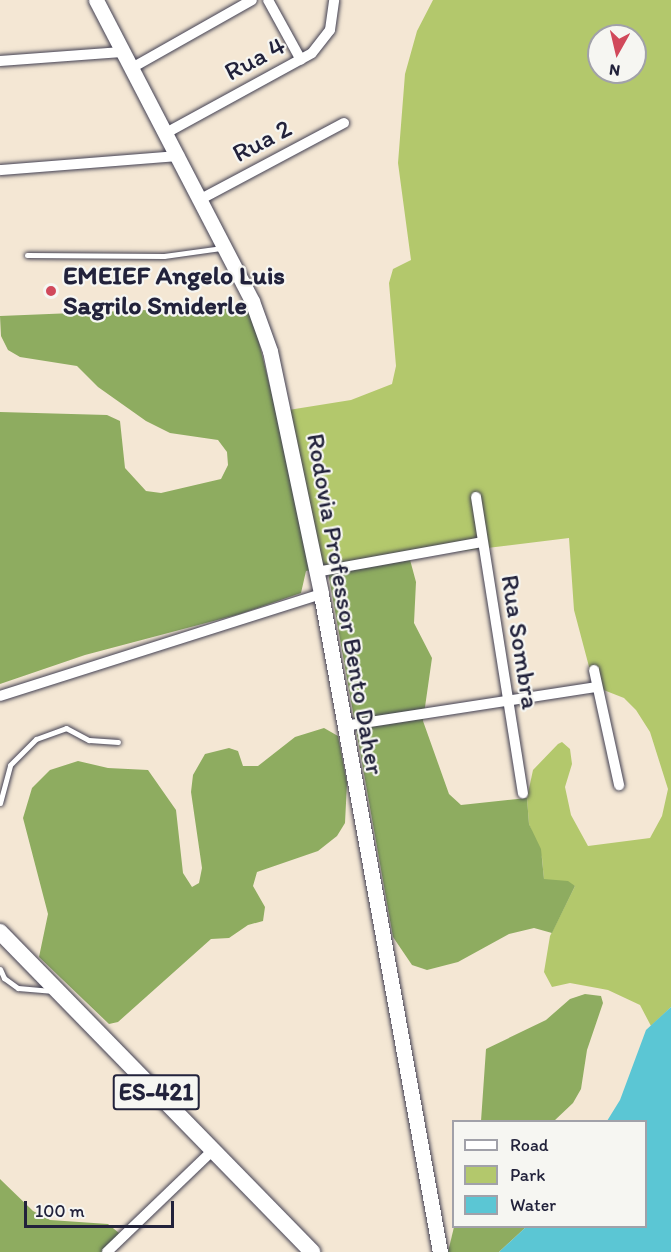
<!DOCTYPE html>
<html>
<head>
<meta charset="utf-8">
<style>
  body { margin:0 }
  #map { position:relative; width:671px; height:1252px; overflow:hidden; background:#f4e7d4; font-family:Itim,sans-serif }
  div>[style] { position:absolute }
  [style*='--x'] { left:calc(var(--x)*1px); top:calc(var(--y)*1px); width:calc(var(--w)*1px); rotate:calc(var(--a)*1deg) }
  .green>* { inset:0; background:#b3c86c }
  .forest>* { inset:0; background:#8eac60 }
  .water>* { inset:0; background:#5bc6d4 }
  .roads { filter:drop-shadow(0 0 2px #424052) drop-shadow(0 0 2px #424052) }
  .lane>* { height:5px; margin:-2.5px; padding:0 2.5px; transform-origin:2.5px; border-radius:2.5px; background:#fff }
  .street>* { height:10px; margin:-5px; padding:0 5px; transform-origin:5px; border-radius:5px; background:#fff }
  .secondary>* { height:15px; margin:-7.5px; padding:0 7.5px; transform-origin:7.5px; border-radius:7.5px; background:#fff }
  .primary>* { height:16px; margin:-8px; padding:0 8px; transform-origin:8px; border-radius:8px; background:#fff }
  .dots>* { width:16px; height:16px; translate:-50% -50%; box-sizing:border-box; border:3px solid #f6f6f2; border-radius:50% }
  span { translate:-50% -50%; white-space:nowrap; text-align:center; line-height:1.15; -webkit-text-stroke:4.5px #f6f6f2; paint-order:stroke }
  .shield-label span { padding:2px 4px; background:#f6f6f2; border:2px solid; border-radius:4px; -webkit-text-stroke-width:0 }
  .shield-label { font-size:24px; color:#22223b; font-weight:700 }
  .street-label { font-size:26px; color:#22223b }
  .poi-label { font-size:26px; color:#22223b; font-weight:700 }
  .left { translate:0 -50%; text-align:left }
  .legend { position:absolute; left:452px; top:1120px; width:195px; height:108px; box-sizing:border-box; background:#f6f6f2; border:2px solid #a1a1a9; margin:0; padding:8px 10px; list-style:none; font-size:18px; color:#22223b }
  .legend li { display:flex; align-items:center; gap:12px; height:30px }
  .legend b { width:30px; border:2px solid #a1a1a9 }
  .north { position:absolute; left:587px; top:24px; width:60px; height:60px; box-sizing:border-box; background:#f6f6f2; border:2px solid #a1a1a9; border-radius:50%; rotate:188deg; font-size:16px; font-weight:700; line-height:24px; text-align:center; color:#22223b }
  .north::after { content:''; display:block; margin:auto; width:21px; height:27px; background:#d1495b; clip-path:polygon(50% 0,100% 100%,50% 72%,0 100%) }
  .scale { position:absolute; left:24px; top:1201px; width:150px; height:27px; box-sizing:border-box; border:3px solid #22223b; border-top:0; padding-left:8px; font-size:18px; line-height:21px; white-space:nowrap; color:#22223b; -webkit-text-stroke:4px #f6f6f2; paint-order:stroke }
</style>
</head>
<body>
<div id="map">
  <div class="green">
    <div style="clip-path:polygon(evenodd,433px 0,671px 0,671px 1007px,651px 1026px,640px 1005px,608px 990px,570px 983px,552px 987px,544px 972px,550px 936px,575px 886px,544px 880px,542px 858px,529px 824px,527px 798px,533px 770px,558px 744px,562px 742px,570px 749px,572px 764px,565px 787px,571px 815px,588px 846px,650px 838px,662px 816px,668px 789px,650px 732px,636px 710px,624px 698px,601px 689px,592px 678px,574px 610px,569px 538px,315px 569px,276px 412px,351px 400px,392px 384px,396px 366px,389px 283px,393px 269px,411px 260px,398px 163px,405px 74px,417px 31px,433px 0,599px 36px,635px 36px,635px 72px,599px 72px,599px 36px)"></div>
  </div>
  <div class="forest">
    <div style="clip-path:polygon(245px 306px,251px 310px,315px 569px,306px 571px,301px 593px,240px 614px,85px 655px,0 684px,0 412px,107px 415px,120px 421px,125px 468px,146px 491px,161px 493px,221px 479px,228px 465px,227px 452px,218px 440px,170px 433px,146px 421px,98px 387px,77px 366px,20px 357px,8px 350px,1px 336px,0 316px)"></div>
    <div style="clip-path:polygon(409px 556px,416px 582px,414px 623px,432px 658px,423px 721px,449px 794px,461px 805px,527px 798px,529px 824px,541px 849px,544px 879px,568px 881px,575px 886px,552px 933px,534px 928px,509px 934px,458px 962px,427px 970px,412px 965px,393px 937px,327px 566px)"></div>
    <div style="clip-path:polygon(324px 728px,338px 736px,347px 783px,345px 823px,337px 836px,318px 851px,257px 872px,253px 886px,265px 907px,263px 921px,248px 925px,229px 938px,211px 939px,118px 1022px,109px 1024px,39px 957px,48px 914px,23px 818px,32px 788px,50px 770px,78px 761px,108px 768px,148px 770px,176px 810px,183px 873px,192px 887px,199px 883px,202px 868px,191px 792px,193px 775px,205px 754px,229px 748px,238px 751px,243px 766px,258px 766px,295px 737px)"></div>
    <div style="clip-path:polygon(585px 994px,601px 996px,603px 1003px,587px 1050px,581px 1089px,573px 1103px,554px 1121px,481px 1121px,486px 1049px,546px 1020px,570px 999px)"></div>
    <div style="clip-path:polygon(0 1179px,33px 1211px,50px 1220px,108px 1224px,119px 1233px,121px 1240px,111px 1252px,0 1252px)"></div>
    <div style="clip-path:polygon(454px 1227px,526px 1227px,499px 1252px,448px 1252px)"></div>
  </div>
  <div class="water">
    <div style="clip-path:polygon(671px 1007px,671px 1252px,499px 1252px,526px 1227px,646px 1226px,646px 1122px,607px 1121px,620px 1100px,646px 1030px)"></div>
  </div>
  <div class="roads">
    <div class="lane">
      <div style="--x:27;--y:255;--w:137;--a:0.4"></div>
      <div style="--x:164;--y:256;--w:59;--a:-7.9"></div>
      <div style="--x:0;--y:803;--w:39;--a:-75"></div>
      <div style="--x:10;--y:765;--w:37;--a:-45"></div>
      <div style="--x:36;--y:739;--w:32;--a:-20"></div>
      <div style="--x:66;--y:728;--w:26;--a:28"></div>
      <div style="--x:89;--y:740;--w:29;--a:4"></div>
      <div style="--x:0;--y:969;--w:10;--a:66"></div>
      <div style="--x:4;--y:978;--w:17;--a:36"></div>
      <div style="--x:18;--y:988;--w:33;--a:5"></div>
    </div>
    <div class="street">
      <div style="--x:268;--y:0;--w:68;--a:61.2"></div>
      <div style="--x:0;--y:61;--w:122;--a:-4.2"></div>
      <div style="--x:130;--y:69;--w:140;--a:-29.5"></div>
      <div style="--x:166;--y:133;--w:166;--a:-28.7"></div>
      <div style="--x:312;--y:53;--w:29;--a:-52"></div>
      <div style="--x:330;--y:30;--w:30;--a:-82"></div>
      <div style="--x:0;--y:170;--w:180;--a:-4.5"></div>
      <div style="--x:201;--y:199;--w:162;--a:-28"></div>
      <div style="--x:476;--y:497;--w:300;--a:81"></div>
      <div style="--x:316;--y:572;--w:169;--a:-10.2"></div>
      <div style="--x:594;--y:670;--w:118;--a:77.7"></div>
      <div style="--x:0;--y:696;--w:337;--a:-17.6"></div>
      <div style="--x:344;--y:726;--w:256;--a:-8.8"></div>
      <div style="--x:107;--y:1252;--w:146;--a:-43.9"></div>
    </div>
    <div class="secondary">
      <div style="--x:96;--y:0;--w:339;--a:62.6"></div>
      <div style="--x:252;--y:301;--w:53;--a:70.2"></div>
      <div style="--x:270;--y:351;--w:248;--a:78.1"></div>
      <div style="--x:321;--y:594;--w:669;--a:79.75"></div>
    </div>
    <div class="primary">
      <div style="--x:0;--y:932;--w:447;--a:45.7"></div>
    </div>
  </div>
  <div class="dots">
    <div style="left:51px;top:291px;background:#d1495b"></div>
  </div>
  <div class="shield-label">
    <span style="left:156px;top:1092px">ES-421</span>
  </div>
  <div class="street-label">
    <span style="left:255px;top:59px;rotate:-28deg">Rua 4</span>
    <span style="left:262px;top:141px;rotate:-28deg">Rua 2</span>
    <span style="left:345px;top:604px;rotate:80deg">Rodovia Professor Bento Daher</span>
    <span style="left:520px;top:642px;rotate:81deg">Rua Sombra</span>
  </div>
  <div class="poi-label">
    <span class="left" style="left:63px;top:291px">EMEIEF Angelo Luis<br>Sagrilo Smiderle</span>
  </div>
  <ul class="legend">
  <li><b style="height:8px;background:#fff"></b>Road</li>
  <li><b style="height:16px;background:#b3c86c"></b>Park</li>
  <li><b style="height:16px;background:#5bc6d4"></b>Water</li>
  </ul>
  <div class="north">N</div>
  <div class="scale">100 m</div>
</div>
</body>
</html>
